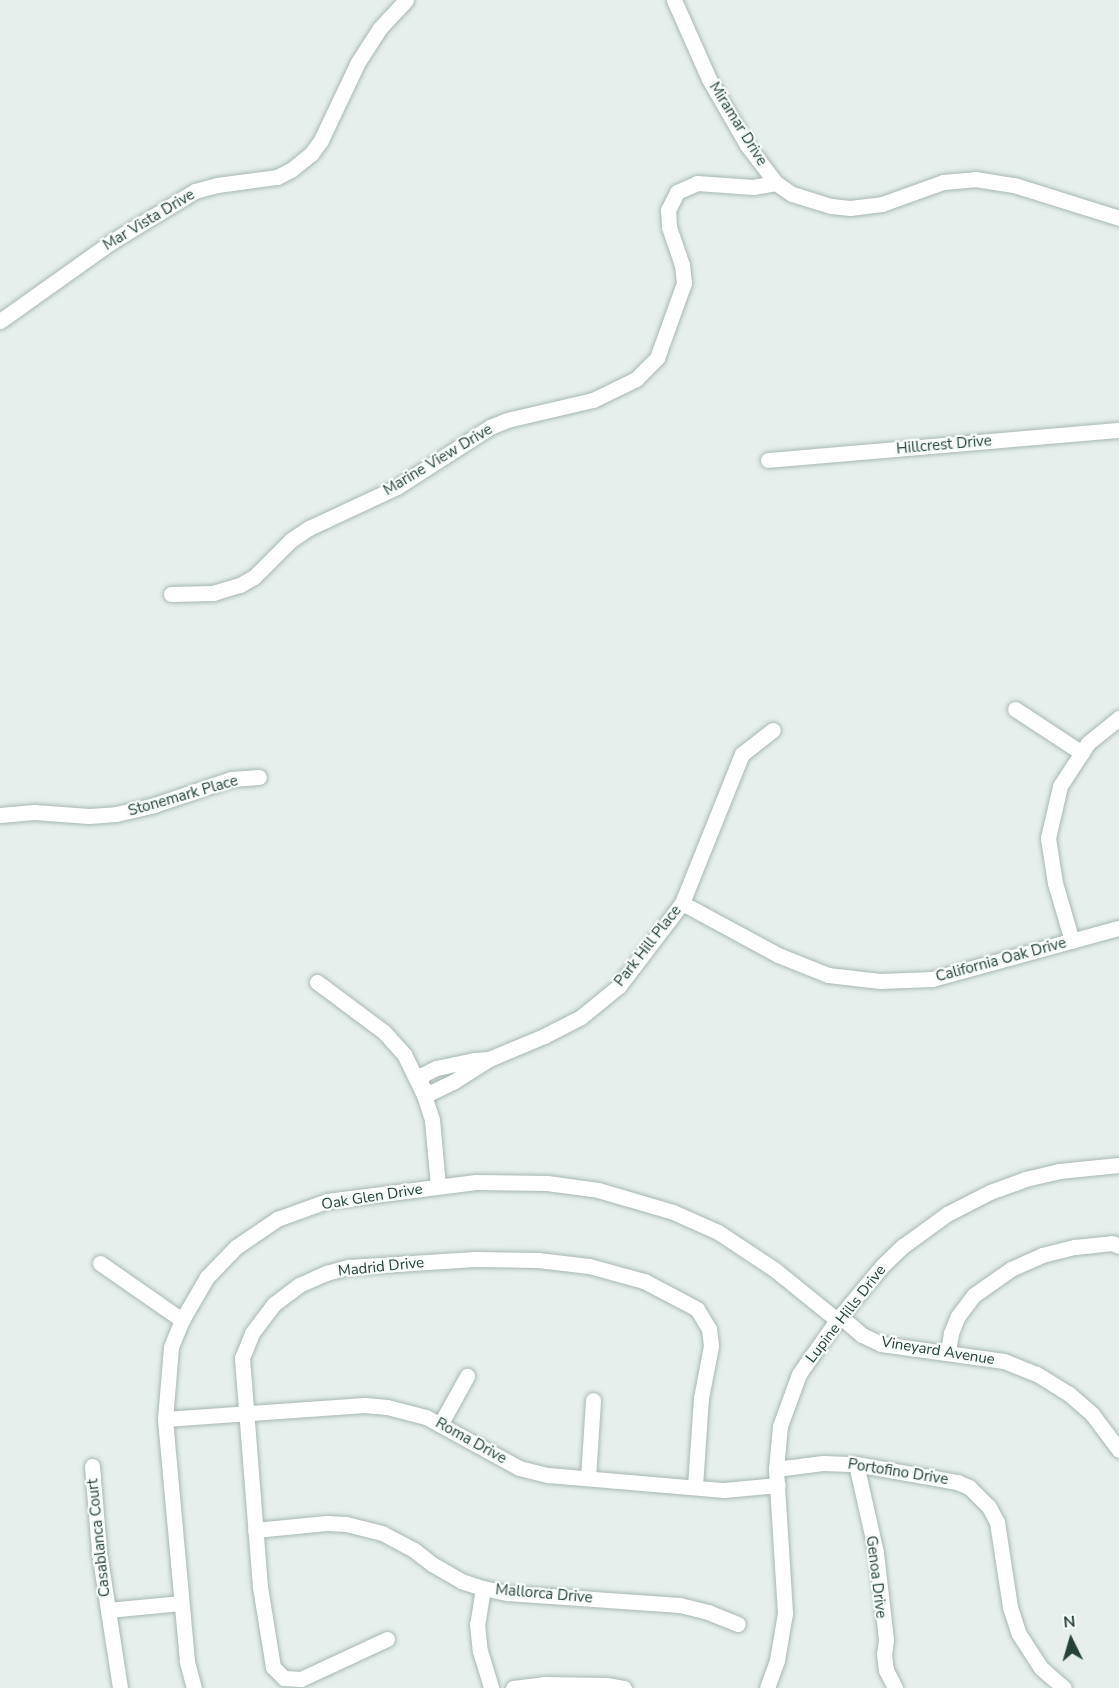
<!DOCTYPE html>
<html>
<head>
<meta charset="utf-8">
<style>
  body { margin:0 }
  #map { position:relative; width:1119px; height:1688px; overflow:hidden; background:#e6efeb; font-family:"Nunito Sans",sans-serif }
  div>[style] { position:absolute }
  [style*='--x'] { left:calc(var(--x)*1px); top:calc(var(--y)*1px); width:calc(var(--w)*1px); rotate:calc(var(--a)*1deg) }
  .roads { filter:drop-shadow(0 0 2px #a8b8b2) drop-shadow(0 0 2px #a8b8b2) }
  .minor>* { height:15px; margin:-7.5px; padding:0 7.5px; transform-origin:7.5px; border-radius:7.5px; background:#fff }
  span { translate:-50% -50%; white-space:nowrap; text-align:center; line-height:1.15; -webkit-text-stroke:4.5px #f7fbf9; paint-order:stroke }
  .street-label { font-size:15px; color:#24423a }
  .north { position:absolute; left:1041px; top:1610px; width:60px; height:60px; -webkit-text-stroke:4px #f7fbf9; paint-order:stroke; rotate:355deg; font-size:16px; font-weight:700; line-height:24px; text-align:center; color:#24423a }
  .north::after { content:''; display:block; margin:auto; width:21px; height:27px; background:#24423a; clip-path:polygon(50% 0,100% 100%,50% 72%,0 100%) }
</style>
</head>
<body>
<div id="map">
  <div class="roads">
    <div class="minor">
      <div style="--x:674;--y:0;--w:86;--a:66.1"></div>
      <div style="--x:709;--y:79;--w:76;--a:60.1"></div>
      <div style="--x:747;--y:145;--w:48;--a:52.7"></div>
      <div style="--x:776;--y:183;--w:19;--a:35"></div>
      <div style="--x:792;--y:194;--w:41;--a:17.1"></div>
      <div style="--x:831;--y:206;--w:19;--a:6"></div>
      <div style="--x:850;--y:208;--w:32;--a:-7"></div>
      <div style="--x:882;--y:204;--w:65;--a:-19.8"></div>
      <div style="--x:943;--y:182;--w:32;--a:-5"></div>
      <div style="--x:975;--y:179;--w:39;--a:9"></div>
      <div style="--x:1014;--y:185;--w:110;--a:17.4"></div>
      <div style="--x:0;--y:321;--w:136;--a:-35.4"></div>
      <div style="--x:111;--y:242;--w:98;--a:-31.3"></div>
      <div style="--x:195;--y:191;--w:23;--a:-15"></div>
      <div style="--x:217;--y:185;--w:61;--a:-7.6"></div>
      <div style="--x:277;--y:177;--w:16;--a:-27"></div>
      <div style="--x:291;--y:170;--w:26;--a:-39"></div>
      <div style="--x:311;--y:154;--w:17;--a:-54"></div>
      <div style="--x:321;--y:140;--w:86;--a:-64.6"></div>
      <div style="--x:358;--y:62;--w:40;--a:-57.1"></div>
      <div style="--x:380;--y:28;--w:38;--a:-47"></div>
      <div style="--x:768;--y:460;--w:352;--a:-4.9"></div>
      <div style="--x:171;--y:594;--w:42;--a:-1.4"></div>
      <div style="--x:213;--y:593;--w:28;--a:-17"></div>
      <div style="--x:240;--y:585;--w:16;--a:-30"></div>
      <div style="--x:254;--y:577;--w:52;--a:-45"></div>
      <div style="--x:291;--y:540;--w:22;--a:-34"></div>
      <div style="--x:309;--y:528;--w:97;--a:-25"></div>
      <div style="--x:397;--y:487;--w:111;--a:-32.8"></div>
      <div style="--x:490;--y:427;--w:18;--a:-22"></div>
      <div style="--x:507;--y:420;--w:88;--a:-13.1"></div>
      <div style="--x:593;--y:400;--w:48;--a:-26"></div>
      <div style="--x:636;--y:379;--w:30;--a:-45"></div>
      <div style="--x:657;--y:358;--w:80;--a:-70.2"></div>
      <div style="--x:684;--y:283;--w:18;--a:-96"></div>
      <div style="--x:682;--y:265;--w:40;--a:-108.9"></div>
      <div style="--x:669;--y:227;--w:17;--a:-93"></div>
      <div style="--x:668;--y:210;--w:20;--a:-63"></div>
      <div style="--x:677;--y:192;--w:22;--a:-24"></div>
      <div style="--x:697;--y:183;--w:56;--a:4.1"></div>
      <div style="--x:753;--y:187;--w:23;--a:-10"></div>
      <div style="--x:1015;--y:709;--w:80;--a:33.3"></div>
      <div style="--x:0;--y:815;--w:34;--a:-5"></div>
      <div style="--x:34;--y:812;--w:55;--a:4.2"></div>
      <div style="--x:89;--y:816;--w:27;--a:-4"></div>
      <div style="--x:116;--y:814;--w:39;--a:-13"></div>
      <div style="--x:154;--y:805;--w:81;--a:-18.7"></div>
      <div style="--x:231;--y:779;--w:28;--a:-4"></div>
      <div style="--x:682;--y:903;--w:109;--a:28.4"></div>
      <div style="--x:778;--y:955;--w:54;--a:21.8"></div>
      <div style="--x:828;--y:975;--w:52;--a:6.6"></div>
      <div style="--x:880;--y:981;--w:52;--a:-2.2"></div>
      <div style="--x:932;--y:979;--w:194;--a:-15.3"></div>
      <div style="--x:1072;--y:941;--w:60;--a:-106.3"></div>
      <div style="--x:1055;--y:883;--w:46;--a:-98.8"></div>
      <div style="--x:1048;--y:838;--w:53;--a:-77"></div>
      <div style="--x:1060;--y:786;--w:51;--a:-56.9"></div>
      <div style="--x:1088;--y:743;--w:40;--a:-39"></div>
      <div style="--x:317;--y:982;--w:84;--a:36.7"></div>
      <div style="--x:384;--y:1032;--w:30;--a:48"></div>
      <div style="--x:404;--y:1054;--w:46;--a:64"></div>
      <div style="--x:424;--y:1095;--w:26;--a:72"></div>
      <div style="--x:432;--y:1120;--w:66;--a:84.8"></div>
      <div style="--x:489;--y:1059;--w:15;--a:176"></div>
      <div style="--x:474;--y:1060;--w:39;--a:168"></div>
      <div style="--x:436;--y:1068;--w:16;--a:153"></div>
      <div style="--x:422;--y:1075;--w:11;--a:100"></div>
      <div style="--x:420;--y:1086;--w:12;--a:35"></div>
      <div style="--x:430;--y:1093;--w:25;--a:-26"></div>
      <div style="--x:453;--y:1082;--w:43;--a:-32.6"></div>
      <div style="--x:489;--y:1059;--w:60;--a:-22.7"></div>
      <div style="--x:544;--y:1036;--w:42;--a:-27.2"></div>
      <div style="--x:581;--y:1017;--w:49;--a:-39.2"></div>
      <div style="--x:619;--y:986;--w:104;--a:-52.8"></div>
      <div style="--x:682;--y:903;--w:161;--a:-68.1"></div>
      <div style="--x:742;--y:754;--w:39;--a:-38"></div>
      <div style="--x:100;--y:1263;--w:100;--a:34.8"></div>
      <div style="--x:840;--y:1316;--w:29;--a:41"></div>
      <div style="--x:862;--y:1335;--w:21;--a:25"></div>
      <div style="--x:881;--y:1344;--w:124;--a:7.9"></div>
      <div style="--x:1004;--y:1361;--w:35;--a:22"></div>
      <div style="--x:1037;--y:1374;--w:36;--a:32"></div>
      <div style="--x:1068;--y:1393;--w:32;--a:41"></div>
      <div style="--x:1092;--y:1414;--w:45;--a:53.1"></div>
      <div style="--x:948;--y:1352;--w:19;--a:-81"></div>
      <div style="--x:951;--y:1333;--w:18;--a:-68"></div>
      <div style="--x:958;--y:1316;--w:26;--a:-53"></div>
      <div style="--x:974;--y:1295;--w:45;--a:-35.1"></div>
      <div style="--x:1011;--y:1269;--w:34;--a:-24"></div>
      <div style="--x:1042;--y:1255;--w:34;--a:-14"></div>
      <div style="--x:1075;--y:1247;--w:37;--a:-6"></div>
      <div style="--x:1112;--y:1243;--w:8;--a:23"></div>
      <div style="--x:165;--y:1419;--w:200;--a:-4"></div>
      <div style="--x:365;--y:1405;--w:22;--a:5"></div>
      <div style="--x:387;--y:1407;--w:40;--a:14.4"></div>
      <div style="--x:426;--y:1417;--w:106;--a:28.7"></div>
      <div style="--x:519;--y:1468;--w:30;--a:14"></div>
      <div style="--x:548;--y:1475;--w:177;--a:4.9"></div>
      <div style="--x:724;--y:1490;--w:54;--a:-5.3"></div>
      <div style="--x:441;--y:1423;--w:54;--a:-61"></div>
      <div style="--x:856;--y:1464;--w:91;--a:77.3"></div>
      <div style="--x:876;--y:1553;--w:88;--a:83.4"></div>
      <div style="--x:886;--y:1640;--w:14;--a:98"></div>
      <div style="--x:884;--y:1654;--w:16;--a:83"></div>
      <div style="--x:886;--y:1670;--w:20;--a:63"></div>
      <div style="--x:92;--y:1466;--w:86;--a:85.3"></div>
      <div style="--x:99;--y:1552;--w:138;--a:81.2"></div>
      <div style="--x:776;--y:1469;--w:47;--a:-7.3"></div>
      <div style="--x:823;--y:1463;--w:33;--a:2"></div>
      <div style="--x:856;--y:1464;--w:103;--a:10.1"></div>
      <div style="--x:957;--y:1482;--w:13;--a:23"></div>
      <div style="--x:969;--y:1487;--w:28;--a:45"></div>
      <div style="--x:989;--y:1507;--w:17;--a:62"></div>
      <div style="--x:997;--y:1522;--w:86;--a:81.3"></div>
      <div style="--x:1010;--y:1607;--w:28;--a:72"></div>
      <div style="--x:1019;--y:1634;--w:40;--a:57.1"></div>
      <div style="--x:1041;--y:1668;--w:30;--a:41"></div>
      <div style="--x:588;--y:1478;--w:78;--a:-86.3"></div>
      <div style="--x:255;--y:1530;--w:72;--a:-5.6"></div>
      <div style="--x:327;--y:1523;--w:19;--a:3"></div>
      <div style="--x:346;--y:1524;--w:37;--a:14"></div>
      <div style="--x:382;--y:1533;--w:36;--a:28"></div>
      <div style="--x:414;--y:1550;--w:23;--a:38"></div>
      <div style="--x:432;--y:1564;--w:34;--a:30"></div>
      <div style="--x:461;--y:1581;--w:23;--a:18"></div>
      <div style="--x:483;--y:1588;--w:25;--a:12"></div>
      <div style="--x:507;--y:1593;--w:173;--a:4"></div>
      <div style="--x:680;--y:1605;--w:29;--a:14"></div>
      <div style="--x:708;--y:1612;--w:32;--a:22"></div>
      <div style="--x:483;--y:1588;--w:36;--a:99"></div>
      <div style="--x:477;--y:1624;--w:27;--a:84"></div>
      <div style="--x:480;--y:1651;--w:39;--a:73"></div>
      <div style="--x:108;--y:1610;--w:73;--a:-5.5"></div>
      <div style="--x:387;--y:1639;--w:95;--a:155.1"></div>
      <div style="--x:301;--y:1679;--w:17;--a:-177"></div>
      <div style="--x:284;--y:1678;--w:16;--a:-135"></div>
      <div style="--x:273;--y:1667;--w:81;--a:-99.2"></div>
      <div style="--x:260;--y:1587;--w:230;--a:-94.5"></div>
      <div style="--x:242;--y:1358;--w:27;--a:-68"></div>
      <div style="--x:252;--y:1333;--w:36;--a:-53"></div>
      <div style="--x:274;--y:1304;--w:31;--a:-37"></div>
      <div style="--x:299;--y:1285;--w:30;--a:-24"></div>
      <div style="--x:326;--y:1273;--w:24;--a:-15"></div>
      <div style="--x:349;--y:1267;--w:126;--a:-3.6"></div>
      <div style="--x:475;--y:1259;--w:63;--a:0.9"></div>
      <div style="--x:538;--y:1260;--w:51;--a:6.7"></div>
      <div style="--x:589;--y:1266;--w:57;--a:15.3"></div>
      <div style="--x:644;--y:1281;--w:60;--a:27.8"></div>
      <div style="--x:697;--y:1309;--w:23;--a:59"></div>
      <div style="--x:709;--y:1329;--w:17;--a:83"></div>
      <div style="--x:711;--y:1346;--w:53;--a:100.9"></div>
      <div style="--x:701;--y:1398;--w:89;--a:93.9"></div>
      <div style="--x:194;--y:1688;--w:28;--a:-105"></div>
      <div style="--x:187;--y:1661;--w:243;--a:-95.2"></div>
      <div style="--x:165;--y:1419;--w:72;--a:-85.2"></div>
      <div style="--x:171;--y:1347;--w:29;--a:-68"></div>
      <div style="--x:182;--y:1320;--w:50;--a:-59.8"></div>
      <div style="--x:207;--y:1277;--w:42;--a:-46"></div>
      <div style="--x:236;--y:1247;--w:50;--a:-34.3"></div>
      <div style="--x:277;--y:1219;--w:53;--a:-19.8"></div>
      <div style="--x:327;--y:1201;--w:150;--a:-7.3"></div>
      <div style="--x:476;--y:1182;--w:71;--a:0.8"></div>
      <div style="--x:547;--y:1183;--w:51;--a:7.8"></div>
      <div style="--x:598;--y:1190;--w:78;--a:16.3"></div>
      <div style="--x:673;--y:1212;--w:49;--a:24"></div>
      <div style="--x:718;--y:1232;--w:67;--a:33.5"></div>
      <div style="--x:774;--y:1269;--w:81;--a:39"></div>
      <div style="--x:513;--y:1688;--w:31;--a:-7"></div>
      <div style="--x:544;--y:1684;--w:62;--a:0.9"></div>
      <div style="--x:606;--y:1685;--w:18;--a:9"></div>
      <div style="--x:767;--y:1688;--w:30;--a:-70"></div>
      <div style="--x:777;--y:1660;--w:48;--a:-80.3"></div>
      <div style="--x:785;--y:1613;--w:144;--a:-93.6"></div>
      <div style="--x:776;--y:1469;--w:43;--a:-84.7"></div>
      <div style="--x:780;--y:1426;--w:55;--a:-69.9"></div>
      <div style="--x:799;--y:1374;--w:66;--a:-54.9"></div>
      <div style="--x:837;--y:1320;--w:70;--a:-50.2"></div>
      <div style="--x:882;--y:1266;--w:29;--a:-44"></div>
      <div style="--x:903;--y:1246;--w:54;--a:-36"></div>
      <div style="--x:947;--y:1214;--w:48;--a:-27.1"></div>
      <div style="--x:990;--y:1192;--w:37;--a:-20"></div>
      <div style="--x:1025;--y:1179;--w:35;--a:-13"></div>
      <div style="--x:1059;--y:1171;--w:60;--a:-5.7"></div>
    </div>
  </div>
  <div class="street-label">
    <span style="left:738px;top:124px;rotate:58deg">Miramar Drive</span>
    <span style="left:149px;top:220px;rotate:-31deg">Mar Vista Drive</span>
    <span style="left:944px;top:445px;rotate:-5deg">Hillcrest Drive</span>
    <span style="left:438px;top:460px;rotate:-31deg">Marine View Drive</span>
    <span style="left:183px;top:796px;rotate:-16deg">Stonemark Place</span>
    <span style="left:648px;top:946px;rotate:-52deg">Park Hill Place</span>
    <span style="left:1001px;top:960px;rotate:-15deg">California Oak Drive</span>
    <span style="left:372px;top:1197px;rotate:-9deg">Oak Glen Drive</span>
    <span style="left:381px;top:1267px;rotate:-6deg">Madrid Drive</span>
    <span style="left:846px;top:1314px;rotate:-52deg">Lupine Hills Drive</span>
    <span style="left:938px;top:1351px;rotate:9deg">Vineyard Avenue</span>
    <span style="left:471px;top:1441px;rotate:29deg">Roma Drive</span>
    <span style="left:898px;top:1472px;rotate:9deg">Portofino Drive</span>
    <span style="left:99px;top:1538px;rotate:-96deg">Casablanca Court</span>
    <span style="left:876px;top:1577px;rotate:83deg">Genoa Drive</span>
    <span style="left:544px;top:1594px;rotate:5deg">Mallorca Drive</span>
  </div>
  <div class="north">N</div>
</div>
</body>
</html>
